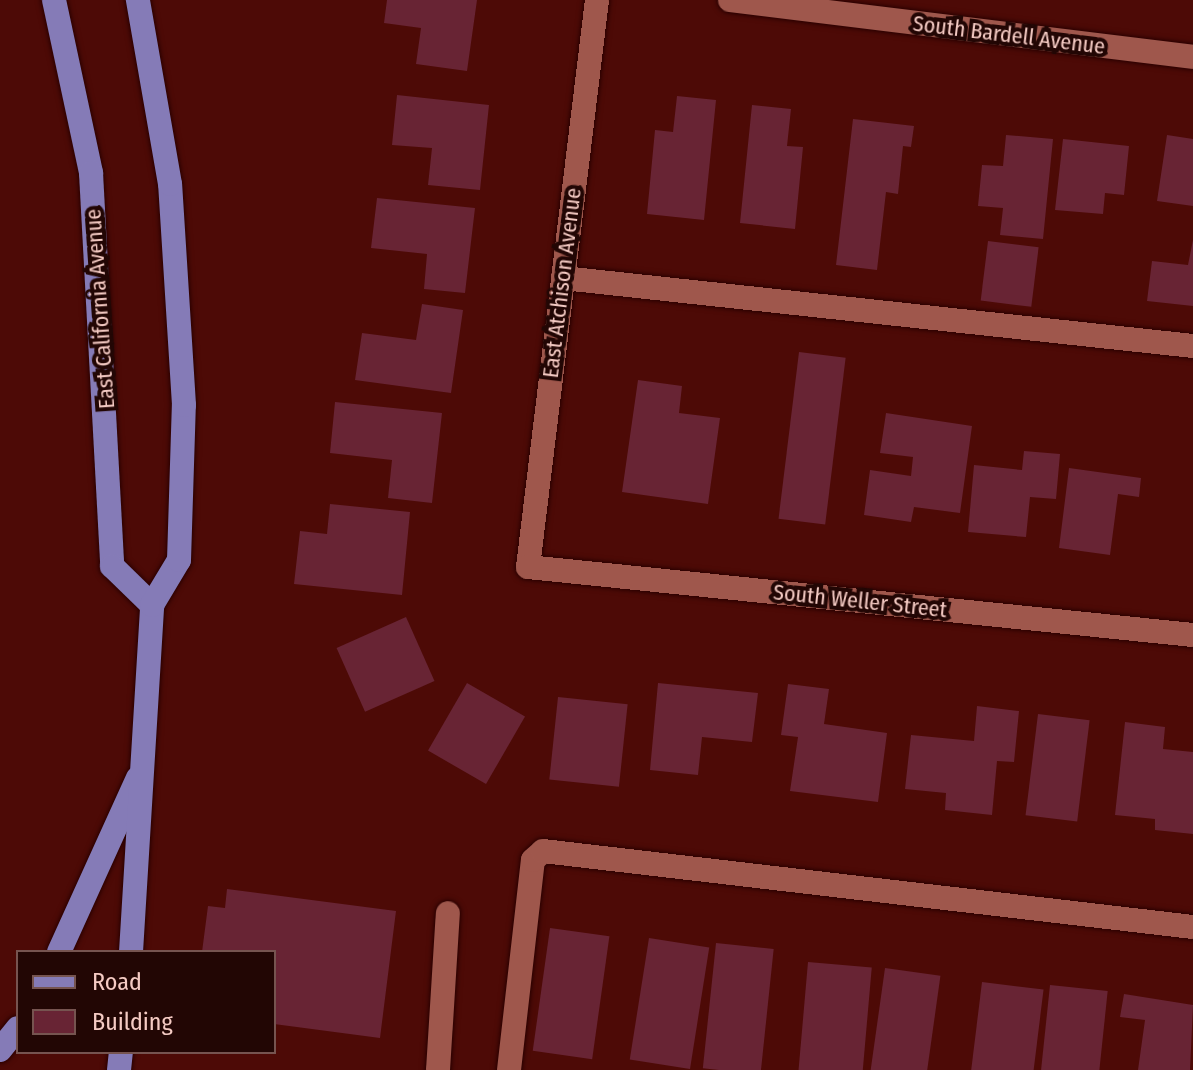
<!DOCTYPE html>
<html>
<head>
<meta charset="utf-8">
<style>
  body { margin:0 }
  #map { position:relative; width:1193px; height:1070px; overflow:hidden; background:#4d0a06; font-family:"Fira Sans Condensed",sans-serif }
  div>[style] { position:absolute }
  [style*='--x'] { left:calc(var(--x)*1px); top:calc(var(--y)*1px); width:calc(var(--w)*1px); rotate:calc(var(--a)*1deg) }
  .building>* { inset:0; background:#682434; transform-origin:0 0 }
  .roads { filter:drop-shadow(0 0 2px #2a0000) drop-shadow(0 0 2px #2a0000) }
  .minor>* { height:24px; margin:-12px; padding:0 12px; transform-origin:12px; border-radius:12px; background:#9f574c }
  .major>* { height:24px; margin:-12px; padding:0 12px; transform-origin:12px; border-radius:12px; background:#857bb7 }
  span { translate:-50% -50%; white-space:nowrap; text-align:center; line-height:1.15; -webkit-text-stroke:8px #220604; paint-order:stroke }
  .street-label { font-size:22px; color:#f4cac3 }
  .legend { position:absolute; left:16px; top:950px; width:260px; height:104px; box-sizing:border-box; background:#220604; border:2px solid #765450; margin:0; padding:10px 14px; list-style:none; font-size:24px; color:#f4cac3 }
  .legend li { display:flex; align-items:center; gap:16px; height:40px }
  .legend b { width:40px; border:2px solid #765450 }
</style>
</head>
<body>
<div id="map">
  <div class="building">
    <div style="clip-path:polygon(387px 0,477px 0,467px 71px,416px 64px,421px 28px,384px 23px)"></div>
    <div style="clip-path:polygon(397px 95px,489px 105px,480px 190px,428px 185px,432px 148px,392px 145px)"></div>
    <div style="clip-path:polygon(677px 96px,716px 100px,704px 220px,647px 214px,655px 130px,673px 132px)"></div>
    <div style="clip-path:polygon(752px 105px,791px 109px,787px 146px,803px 147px,795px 229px,740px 223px)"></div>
    <div style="clip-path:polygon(853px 119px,914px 126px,911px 147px,903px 146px,898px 194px,886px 192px,877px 270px,836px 265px)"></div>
    <div style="clip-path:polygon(1006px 135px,1053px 139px,1043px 239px,1000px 235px,1003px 208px,978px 206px,982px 165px,1003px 166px)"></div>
    <div style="clip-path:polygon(1167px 135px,1193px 139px,1193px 206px,1157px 201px)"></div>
    <div style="clip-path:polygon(1063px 139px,1129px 146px,1124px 195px,1105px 193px,1103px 214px,1055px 210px)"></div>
    <div style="clip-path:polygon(377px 198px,475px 208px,465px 293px,424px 289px,427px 254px,371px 248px)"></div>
    <div style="clip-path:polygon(1193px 240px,1193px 306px,1147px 301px,1152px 261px,1188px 265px)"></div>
    <div style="left:988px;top:241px;width:51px;height:60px;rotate:7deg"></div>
    <div style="clip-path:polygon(422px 304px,463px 310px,451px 393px,355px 380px,362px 333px,416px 340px)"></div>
    <div style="left:799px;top:352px;width:47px;height:168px;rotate:7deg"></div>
    <div style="clip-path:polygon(638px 380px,682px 386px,679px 413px,720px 418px,708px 504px,622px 492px)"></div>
    <div style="clip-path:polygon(335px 402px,442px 413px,432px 503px,388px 498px,392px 460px,330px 453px)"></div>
    <div style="clip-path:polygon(886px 413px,972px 426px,960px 513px,914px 507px,911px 522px,864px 515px,870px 470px,911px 476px,913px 457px,880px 453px)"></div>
    <div style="clip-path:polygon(1024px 451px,1060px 454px,1056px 499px,1030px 497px,1026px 537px,968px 532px,974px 465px,1022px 470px)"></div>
    <div style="clip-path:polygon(1069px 468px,1141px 478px,1139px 497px,1118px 494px,1110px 555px,1059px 548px)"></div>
    <div style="clip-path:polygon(330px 504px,410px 512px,402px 595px,294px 584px,300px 531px,327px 534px)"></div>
    <div style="left:406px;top:617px;width:70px;height:76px;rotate:66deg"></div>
    <div style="left:467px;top:683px;width:67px;height:78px;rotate:30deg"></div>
    <div style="clip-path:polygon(658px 683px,758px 693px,752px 742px,702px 737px,698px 775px,650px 770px)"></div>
    <div style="clip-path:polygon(788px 684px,829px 689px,824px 724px,887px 733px,878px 802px,790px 791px,798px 737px,781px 735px)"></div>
    <div style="left:558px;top:697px;width:70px;height:83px;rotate:6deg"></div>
    <div style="clip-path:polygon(977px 706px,1019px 711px,1014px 762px,997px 761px,992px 815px,945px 810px,946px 793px,905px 789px,911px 735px,974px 741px)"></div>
    <div style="left:1038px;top:714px;width:52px;height:102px;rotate:7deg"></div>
    <div style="clip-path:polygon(1125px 722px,1165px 727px,1163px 749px,1193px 752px,1193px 834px,1155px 830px,1155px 819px,1115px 815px)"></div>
    <div style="clip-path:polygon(227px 889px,396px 911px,380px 1038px,274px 1024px,274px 952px,202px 952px,208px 906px,225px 908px)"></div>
    <div style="left:550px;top:928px;width:60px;height:124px;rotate:8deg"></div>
    <div style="left:649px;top:938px;width:61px;height:123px;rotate:9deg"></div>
    <div style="left:716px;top:943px;width:58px;height:126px;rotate:6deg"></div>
    <div style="left:808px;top:962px;width:64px;height:109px;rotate:5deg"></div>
    <div style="left:885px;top:968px;width:56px;height:103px;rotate:8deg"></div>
    <div style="left:982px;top:982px;width:62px;height:89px;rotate:7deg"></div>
    <div style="left:1050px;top:985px;width:58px;height:86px;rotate:6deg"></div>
    <div style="clip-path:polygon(1124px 994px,1193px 1005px,1190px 1070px,1138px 1070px,1145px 1020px,1120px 1017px)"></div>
  </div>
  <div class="roads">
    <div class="minor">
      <div style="--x:597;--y:0;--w:571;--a:96.94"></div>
      <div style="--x:528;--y:567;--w:668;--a:5.84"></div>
      <div style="--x:730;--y:0;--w:466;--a:7"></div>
      <div style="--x:563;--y:278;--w:634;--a:6.16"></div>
      <div style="--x:438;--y:1070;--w:157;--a:-86.4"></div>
      <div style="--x:509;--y:1070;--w:211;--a:-83.5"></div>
      <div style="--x:533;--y:860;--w:13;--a:-42"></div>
      <div style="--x:543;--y:851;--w:654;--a:6.67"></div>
    </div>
    <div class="major">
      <div style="--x:54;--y:0;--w:177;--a:77.9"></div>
      <div style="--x:91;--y:173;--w:394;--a:86.9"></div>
      <div style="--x:112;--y:566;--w:56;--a:44.3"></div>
      <div style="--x:59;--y:952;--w:191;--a:-65.6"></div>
      <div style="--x:131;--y:952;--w:348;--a:-86.5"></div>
      <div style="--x:152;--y:605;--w:52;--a:-59"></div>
      <div style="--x:179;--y:560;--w:155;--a:-88.2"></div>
      <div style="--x:184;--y:405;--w:221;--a:-93.6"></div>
      <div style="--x:170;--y:184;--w:187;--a:-99.9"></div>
      <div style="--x:0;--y:1050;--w:28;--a:-51"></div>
      <div style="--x:119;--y:1070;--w:18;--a:-84"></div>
    </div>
  </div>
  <div class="street-label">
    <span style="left:1009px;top:35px;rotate:7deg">South Bardell Avenue</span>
    <span style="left:562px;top:283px;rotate:-83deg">East Atchison Avenue</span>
    <span style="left:100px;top:309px;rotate:-94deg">East California Avenue</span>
    <span style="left:860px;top:601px;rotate:6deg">South Weller Street</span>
  </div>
  <ul class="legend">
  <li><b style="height:10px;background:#857bb7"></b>Road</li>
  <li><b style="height:22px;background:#682434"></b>Building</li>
  </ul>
</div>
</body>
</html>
